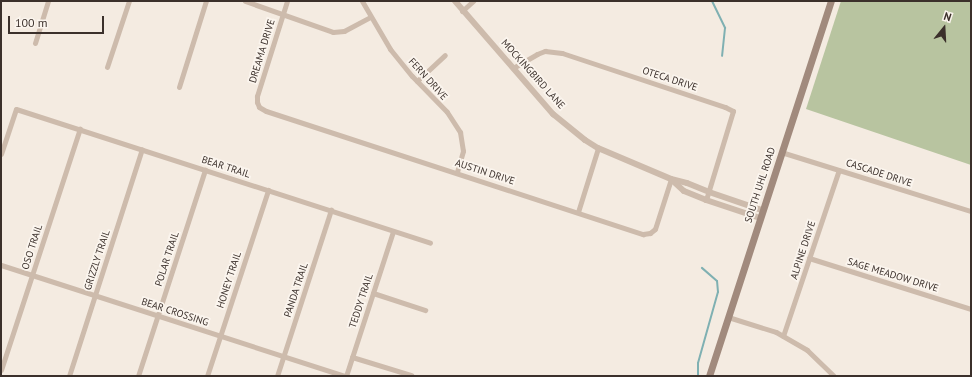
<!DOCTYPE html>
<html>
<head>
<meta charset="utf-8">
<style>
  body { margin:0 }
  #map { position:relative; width:972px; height:377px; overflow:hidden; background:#f4ebe1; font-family:"PT Sans",sans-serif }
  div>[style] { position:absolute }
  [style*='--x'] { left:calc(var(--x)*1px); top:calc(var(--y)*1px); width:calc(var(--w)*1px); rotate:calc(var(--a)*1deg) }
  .green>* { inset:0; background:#b8c4a0 }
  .stream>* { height:2px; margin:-1px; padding:0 1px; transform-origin:1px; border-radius:1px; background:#7fb0b2 }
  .minor>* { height:5px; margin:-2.5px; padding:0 2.5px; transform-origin:2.5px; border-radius:2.5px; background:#cdbbac }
  .tertiary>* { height:6px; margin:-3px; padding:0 3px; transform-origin:3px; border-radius:3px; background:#cdbbac }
  .secondary>* { height:7px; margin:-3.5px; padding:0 3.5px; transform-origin:3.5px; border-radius:3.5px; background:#a18a7d }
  span { translate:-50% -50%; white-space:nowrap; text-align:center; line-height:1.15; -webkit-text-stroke:3.5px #fbf5ee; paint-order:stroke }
  .street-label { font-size:10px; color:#3b302b }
  .frame { position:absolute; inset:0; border:2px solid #3b302b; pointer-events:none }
  .north { position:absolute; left:924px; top:8px; width:40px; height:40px; -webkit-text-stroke:3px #fbf5ee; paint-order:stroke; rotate:18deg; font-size:11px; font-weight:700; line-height:16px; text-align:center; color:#3b302b }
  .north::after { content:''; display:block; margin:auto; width:14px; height:18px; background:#3b302b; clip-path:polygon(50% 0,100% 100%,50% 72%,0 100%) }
  .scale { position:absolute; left:8px; top:16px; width:96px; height:18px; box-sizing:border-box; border:2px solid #3b302b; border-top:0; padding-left:5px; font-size:12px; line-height:14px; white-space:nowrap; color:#3b302b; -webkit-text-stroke:3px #fbf5ee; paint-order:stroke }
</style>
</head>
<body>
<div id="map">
  <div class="green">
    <div style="clip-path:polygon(841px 1px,971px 1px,971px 165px,806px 109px)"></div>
  </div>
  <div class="stream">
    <div style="--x:712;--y:1;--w:30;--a:64"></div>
    <div style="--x:725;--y:28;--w:28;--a:96"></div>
    <div style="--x:698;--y:376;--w:13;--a:-90"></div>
    <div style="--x:698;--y:363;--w:74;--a:-74.3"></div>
    <div style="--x:718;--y:292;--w:11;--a:-95"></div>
    <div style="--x:717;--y:281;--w:20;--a:-139"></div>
  </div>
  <div class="minor">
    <div style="--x:245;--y:1;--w:93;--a:19.4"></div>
    <div style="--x:333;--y:32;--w:11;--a:-5"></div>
    <div style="--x:344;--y:31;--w:30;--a:-28"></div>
    <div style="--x:287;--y:1;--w:100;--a:107.5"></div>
    <div style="--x:257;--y:96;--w:6;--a:90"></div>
    <div style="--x:257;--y:102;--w:5;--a:68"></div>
    <div style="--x:259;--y:107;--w:8;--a:30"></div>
    <div style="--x:266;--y:111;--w:397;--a:18.1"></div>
    <div style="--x:643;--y:234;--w:7;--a:-8"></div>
    <div style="--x:650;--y:233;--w:6;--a:-39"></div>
    <div style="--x:655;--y:229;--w:52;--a:-72.3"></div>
    <div style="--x:362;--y:1;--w:56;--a:59.7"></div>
    <div style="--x:390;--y:49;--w:35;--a:51"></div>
    <div style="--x:412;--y:76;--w:50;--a:45.8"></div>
    <div style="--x:447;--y:112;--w:24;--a:57"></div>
    <div style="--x:460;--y:132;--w:19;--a:81"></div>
    <div style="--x:463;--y:151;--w:22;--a:106"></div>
    <div style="--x:462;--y:11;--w:15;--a:-42"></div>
    <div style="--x:35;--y:43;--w:44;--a:-72.8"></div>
    <div style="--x:107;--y:67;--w:70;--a:-71.6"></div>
    <div style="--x:513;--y:68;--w:28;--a:-30"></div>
    <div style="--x:537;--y:54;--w:9;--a:-21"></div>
    <div style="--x:545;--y:51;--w:17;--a:7"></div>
    <div style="--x:562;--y:53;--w:172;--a:18.3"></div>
    <div style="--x:725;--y:107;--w:9;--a:27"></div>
    <div style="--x:733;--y:111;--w:93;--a:106.9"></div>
    <div style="--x:417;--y:81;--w:38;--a:-43"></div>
    <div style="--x:179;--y:87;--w:90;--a:-72.6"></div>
    <div style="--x:781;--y:152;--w:199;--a:17.3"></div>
    <div style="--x:1;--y:154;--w:47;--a:-71.6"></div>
    <div style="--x:16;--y:109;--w:435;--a:17.9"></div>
    <div style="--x:578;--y:212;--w:67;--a:-72.6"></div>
    <div style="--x:809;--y:258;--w:170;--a:17.5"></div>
    <div style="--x:1;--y:265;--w:361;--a:17.9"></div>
    <div style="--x:373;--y:293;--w:55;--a:18.1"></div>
    <div style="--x:728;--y:317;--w:50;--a:17.4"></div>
    <div style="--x:776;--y:332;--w:36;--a:30"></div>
    <div style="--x:807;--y:350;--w:37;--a:44"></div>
    <div style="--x:783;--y:336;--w:175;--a:-71.4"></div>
    <div style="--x:352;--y:357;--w:62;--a:17"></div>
    <div style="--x:1;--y:370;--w:254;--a:-71.9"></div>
    <div style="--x:69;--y:376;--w:238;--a:-72.2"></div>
    <div style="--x:138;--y:376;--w:217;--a:-72"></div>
    <div style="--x:207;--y:376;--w:196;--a:-71.8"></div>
    <div style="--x:277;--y:376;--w:175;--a:-72"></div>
    <div style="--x:346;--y:376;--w:152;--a:-72"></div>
  </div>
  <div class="tertiary">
    <div style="--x:455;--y:1;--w:150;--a:49.1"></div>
    <div style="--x:553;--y:114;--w:41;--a:39.1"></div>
    <div style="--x:585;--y:140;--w:15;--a:32"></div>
    <div style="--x:598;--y:148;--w:79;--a:23"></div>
    <div style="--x:671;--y:179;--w:16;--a:14"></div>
    <div style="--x:687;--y:183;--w:24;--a:22"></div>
    <div style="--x:709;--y:192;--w:56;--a:18.8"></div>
    <div style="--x:672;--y:180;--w:16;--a:43"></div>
    <div style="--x:684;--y:191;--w:24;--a:22"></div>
    <div style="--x:706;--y:200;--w:57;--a:18.4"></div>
  </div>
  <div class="secondary">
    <div style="--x:709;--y:376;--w:394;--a:-72"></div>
  </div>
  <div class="street-label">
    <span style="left:262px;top:51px;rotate:-73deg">DREAMA DRIVE</span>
    <span style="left:533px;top:74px;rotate:48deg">MOCKINGBIRD LANE</span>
    <span style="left:428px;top:79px;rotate:48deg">FERN DRIVE</span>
    <span style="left:670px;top:79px;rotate:18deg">OTECA DRIVE</span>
    <span style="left:226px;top:167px;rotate:18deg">BEAR TRAIL</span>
    <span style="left:485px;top:172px;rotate:18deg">AUSTIN DRIVE</span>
    <span style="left:879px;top:173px;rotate:18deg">CASCADE DRIVE</span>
    <span style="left:760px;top:185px;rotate:-72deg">SOUTH UHL ROAD</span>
    <span style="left:32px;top:247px;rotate:-72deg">OSO TRAIL</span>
    <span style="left:803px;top:250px;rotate:-72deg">ALPINE DRIVE</span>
    <span style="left:167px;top:259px;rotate:-72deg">POLAR TRAIL</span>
    <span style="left:97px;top:260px;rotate:-72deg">GRIZZLY TRAIL</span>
    <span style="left:893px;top:275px;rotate:17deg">SAGE MEADOW DRIVE</span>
    <span style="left:229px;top:280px;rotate:-72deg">HONEY TRAIL</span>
    <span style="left:296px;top:290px;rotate:-72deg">PANDA TRAIL</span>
    <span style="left:361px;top:301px;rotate:-72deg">TEDDY TRAIL</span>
    <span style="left:175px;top:312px;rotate:18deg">BEAR CROSSING</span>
  </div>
  <div class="frame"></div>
  <div class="north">N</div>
  <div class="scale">100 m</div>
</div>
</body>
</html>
